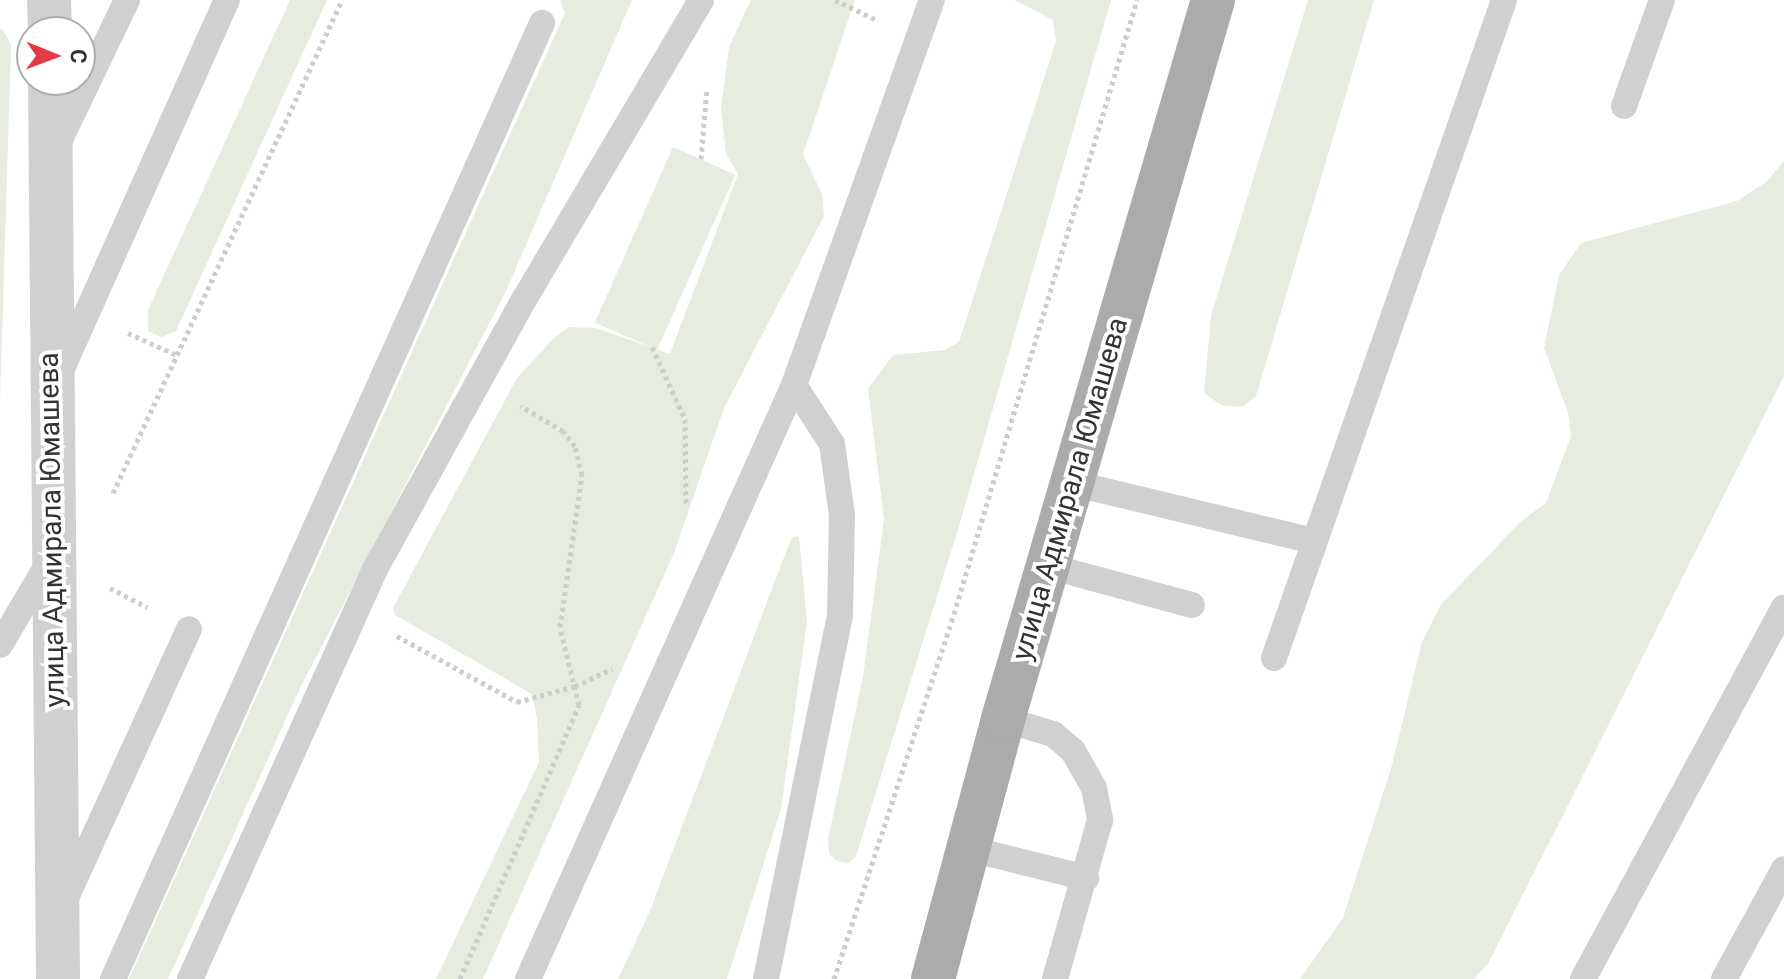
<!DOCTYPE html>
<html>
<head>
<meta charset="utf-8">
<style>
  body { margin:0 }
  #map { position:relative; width:1784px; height:979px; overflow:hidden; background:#fff; font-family:Roboto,sans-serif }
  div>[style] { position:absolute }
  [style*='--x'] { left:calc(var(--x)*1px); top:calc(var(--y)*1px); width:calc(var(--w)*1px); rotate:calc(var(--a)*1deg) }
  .green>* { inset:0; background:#e6ecdf; transform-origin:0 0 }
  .path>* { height:5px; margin-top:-2.5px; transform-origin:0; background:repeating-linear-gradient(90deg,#cdcdcd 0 4px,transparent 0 8px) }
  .service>* { height:26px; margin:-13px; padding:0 13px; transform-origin:13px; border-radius:13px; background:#d0d0d0 }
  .minor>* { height:44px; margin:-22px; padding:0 22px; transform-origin:22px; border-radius:22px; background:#d0d0d0 }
  .primary>* { height:44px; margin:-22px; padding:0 22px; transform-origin:22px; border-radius:22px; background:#ababab }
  span { translate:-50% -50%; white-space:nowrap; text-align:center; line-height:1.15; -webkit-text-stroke:8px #fff; paint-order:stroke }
  .street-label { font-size:28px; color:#333 }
  .north { position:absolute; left:16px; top:16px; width:80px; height:80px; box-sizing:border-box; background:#fff; border:2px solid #adadad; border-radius:50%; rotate:91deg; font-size:22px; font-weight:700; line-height:32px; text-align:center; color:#333 }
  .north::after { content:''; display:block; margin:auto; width:28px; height:36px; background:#e63946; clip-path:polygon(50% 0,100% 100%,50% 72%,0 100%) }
</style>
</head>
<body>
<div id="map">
  <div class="green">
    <div style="clip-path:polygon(290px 0,327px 0,176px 331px,162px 337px,148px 331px,148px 310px)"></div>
    <div style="clip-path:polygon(560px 0,632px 0,506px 291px,300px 688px,168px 979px,129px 979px,565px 13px)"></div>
    <div style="clip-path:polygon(751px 0,855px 0,803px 154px,822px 194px,824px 216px,724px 408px,674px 553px,483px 979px,436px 979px,539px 762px,537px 719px,532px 694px,395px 615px,393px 608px,517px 378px,556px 336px,570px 327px,596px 328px,670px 354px,738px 174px,726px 153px,721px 109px,729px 47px)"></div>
    <div style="clip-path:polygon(1014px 0,1111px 0,959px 526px,856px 856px,849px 863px,837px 861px,829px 854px,828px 839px,863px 677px,884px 520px,868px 389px,893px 355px,945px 350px,959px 342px,1056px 41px,1053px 20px)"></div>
    <div style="clip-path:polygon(1308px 0,1374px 0,1256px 396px,1242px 407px,1221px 405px,1204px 393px,1211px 316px)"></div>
    <div style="clip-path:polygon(2px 28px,11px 45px,0 402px,0 30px)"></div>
    <div style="left:673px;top:147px;width:68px;height:192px;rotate:24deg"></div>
    <div style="clip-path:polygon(1784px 161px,1784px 376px,1488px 964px,1474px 979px,1300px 979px,1343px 918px,1392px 765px,1422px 642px,1440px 606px,1520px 522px,1546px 503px,1571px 436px,1568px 413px,1544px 348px,1559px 275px,1581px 243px,1737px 201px,1766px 182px)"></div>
    <div style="clip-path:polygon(799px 536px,807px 621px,781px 809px,727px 979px,618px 979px,650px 911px,786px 552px,792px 537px)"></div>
  </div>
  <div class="path">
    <div style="--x:835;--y:0;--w:47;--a:25.5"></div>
    <div style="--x:701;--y:159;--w:71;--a:-85.2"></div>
    <div style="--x:128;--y:333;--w:56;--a:24.3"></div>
    <div style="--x:652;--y:347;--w:79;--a:65.4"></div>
    <div style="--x:685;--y:419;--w:88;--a:89.3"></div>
    <div style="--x:113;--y:493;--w:544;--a:-65.08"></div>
    <div style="--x:110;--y:588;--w:42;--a:27.2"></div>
    <div style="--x:397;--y:636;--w:137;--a:28.8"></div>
    <div style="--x:517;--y:702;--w:60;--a:-15.4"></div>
    <div style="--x:575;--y:686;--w:41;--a:-24.7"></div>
    <div style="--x:460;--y:979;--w:299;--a:-66.5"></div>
    <div style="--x:579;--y:705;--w:80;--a:-103.7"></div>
    <div style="--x:560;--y:627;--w:154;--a:-81.8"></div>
    <div style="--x:582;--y:475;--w:30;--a:-104"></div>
    <div style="--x:575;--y:446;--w:19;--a:-129"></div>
    <div style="--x:563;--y:431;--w:49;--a:-149.2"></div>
    <div style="--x:834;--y:979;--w:384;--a:-71.8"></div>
    <div style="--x:954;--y:614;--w:641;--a:-73.4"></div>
  </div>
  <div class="service">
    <div style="--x:1624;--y:106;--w:113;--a:-70.3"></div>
    <div style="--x:57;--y:146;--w:162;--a:-64.4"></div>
    <div style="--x:60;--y:373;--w:409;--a:-65.9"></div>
    <div style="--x:1072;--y:483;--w:249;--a:13.5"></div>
    <div style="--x:1048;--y:566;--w:149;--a:15.2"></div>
    <div style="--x:0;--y:645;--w:102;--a:-59.4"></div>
    <div style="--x:1274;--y:658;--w:697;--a:-70.73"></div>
    <div style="--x:1003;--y:719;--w:52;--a:16.7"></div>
    <div style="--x:1053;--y:734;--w:26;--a:40"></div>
    <div style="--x:1073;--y:751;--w:43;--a:60.4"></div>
    <div style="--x:1094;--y:788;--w:33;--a:79"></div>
    <div style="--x:1100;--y:820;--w:165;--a:105.8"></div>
    <div style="--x:967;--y:848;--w:123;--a:14.1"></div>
    <div style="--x:64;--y:902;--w:300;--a:-65.4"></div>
    <div style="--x:113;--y:979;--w:1048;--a:-65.83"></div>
    <div style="--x:190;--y:979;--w:448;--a:-65.7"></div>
    <div style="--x:374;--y:571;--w:312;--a:-61.1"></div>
    <div style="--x:525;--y:298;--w:346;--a:-59.4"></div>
    <div style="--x:528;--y:979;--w:651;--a:-65.88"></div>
    <div style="--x:794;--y:385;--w:409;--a:-70.3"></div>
    <div style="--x:766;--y:979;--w:370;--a:-78.5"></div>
    <div style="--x:840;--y:616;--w:101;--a:-88.9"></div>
    <div style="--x:842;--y:515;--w:72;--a:-98"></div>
    <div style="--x:832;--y:444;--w:70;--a:-122.8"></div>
    <div style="--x:1583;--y:979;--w:422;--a:-61.6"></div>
    <div style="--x:1724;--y:979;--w:125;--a:-61.4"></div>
  </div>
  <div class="minor">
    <div style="--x:49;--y:0;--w:32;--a:88"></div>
    <div style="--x:50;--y:80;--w:899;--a:89.49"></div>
  </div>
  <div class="primary">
    <div style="--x:933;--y:979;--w:269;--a:-74.9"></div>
    <div style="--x:1003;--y:719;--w:749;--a:-73.72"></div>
  </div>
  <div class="street-label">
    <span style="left:1070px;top:489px;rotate:-74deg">улица Адмирала Юмашева</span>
    <span style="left:52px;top:530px;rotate:-91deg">улица Адмирала Юмашева</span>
  </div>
  <div class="north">С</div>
</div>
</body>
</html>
